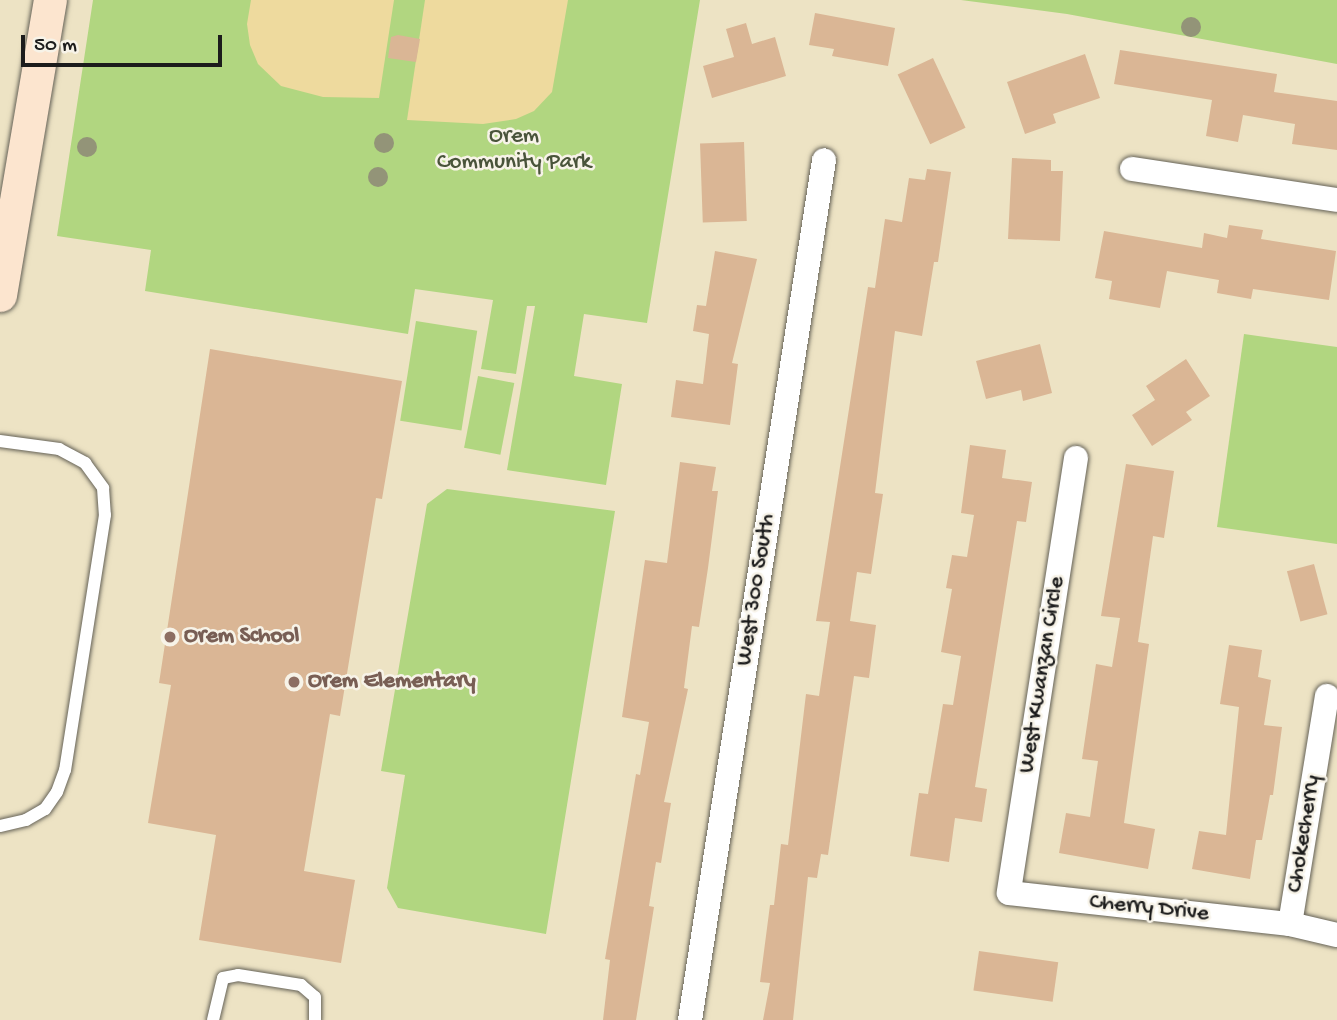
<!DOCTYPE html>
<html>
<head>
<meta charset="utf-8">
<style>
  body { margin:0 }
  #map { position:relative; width:1337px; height:1020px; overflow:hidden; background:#ede3c4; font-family:"Gochi Hand",sans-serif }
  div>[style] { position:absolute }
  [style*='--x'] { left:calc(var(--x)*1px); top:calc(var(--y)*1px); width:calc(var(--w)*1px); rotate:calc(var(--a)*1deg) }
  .green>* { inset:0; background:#b1d680; transform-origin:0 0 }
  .sand>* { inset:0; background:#eeda9e }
  .building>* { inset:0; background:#dab695; transform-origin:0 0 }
  .roads { filter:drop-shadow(0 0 2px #656257) drop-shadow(0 0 2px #656257) }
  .lane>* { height:12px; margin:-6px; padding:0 6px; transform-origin:6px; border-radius:6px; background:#fff }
  .street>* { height:24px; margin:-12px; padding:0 12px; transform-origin:12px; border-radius:12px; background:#fff }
  .secondary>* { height:33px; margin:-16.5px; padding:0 16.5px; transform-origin:16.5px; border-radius:16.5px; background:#fce5cf }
  .trees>* { width:20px; height:20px; margin:-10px; border-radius:50%; background:#939478 }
  .dots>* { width:19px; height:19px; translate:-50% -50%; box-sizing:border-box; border:4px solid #f7f3e8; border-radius:50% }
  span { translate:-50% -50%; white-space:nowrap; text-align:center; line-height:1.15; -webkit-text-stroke:5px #f7f3e8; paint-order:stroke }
  .park-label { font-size:23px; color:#49543a }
  .street-label { font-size:23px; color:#1c1c1c }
  .education-label { font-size:23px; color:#785e54; font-weight:700 }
  .left { translate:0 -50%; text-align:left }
  .scale { position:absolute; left:21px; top:35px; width:201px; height:32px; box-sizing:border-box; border:4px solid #1c1c1c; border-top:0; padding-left:9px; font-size:21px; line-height:24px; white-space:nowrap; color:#1c1c1c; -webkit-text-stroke:5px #f7f3e8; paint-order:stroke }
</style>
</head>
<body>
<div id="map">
  <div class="green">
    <div style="clip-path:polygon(93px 0,700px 0,647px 323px,584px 314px,574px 376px,622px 384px,606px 485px,507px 470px,535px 306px,527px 306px,516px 374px,481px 369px,493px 300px,415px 289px,408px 334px,145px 291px,151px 250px,57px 236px)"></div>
    <div style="clip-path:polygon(961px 0,1337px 0,1337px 64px,1067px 14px)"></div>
    <div style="left:416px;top:321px;width:62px;height:101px;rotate:9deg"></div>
    <div style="clip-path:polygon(1244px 334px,1337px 347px,1337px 544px,1217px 527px)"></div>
    <div style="left:478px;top:376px;width:37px;height:73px;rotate:11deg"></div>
    <div style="clip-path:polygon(447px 489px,615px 511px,546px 934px,398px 908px,387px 888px,405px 775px,381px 771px,427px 504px)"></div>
  </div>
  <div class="sand">
    <div style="clip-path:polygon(251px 0,394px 0,379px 98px,323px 97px,281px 86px,258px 64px,250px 45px,247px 24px)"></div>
    <div style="clip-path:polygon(425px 0,568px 0,552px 92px,534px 111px,516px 119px,483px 124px,407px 120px)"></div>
  </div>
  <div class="building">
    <div style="clip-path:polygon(815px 13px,895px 28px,888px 66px,832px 56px,834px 49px,809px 45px)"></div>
    <div style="clip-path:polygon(746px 23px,752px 44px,775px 37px,786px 76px,712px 98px,703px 66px,734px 57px,726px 29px)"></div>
    <div style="clip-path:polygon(398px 35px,420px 39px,416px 62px,388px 58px,391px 37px)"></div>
    <div style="clip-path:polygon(1120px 50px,1277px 74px,1274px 92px,1337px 101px,1337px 150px,1292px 144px,1295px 124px,1243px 115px,1238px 142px,1206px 136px,1212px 100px,1114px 84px)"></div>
    <div style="clip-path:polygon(1085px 54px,1100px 98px,1053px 114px,1056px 123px,1025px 134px,1007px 82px)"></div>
    <div style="left:933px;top:58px;width:77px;height:39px;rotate:65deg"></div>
    <div style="left:744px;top:142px;width:79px;height:44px;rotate:88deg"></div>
    <div style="clip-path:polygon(1012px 158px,1051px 160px,1051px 171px,1063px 171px,1060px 241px,1008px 239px)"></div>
    <div style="clip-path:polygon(927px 169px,951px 172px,938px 262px,934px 262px,922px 336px,895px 331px,875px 493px,883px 494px,871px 574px,857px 572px,850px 621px,876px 625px,869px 678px,854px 676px,828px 855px,821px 854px,817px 878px,808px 877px,793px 1020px,763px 1020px,770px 983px,760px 982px,770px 905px,774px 905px,781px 844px,788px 845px,806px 694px,819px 696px,830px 622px,816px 621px,868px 287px,875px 288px,885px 219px,902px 222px,909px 178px,925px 180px)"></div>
    <div style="clip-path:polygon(1229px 225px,1263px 230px,1261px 239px,1336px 251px,1329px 300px,1253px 289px,1251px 299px,1217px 293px,1219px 280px,1167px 271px,1160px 308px,1109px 299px,1112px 281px,1095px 278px,1104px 231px,1202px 248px,1204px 233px,1227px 238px)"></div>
    <div style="clip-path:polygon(715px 251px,757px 259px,732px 363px,738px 364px,730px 425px,671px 417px,676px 380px,703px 384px,709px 334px,693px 331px,697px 305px,706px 306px)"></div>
    <div style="clip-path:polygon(1040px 344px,1052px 393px,1023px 401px,1021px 390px,986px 399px,976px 361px)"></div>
    <div style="clip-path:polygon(210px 349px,402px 381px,382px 499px,376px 498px,340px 716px,330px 714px,304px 871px,355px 880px,341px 963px,199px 940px,216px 835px,148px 823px,171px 685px,159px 683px)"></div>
    <div style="clip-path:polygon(1186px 359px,1210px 396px,1186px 412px,1192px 420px,1152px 446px,1132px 415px,1155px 400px,1146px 386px)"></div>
    <div style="clip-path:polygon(970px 445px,1006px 450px,1002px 478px,1032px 482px,1026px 522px,1017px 521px,975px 787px,987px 789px,982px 822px,955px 818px,949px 862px,910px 856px,919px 793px,928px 794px,943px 704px,953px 705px,961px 656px,941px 652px,952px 589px,946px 588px,952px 555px,967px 557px,974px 515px,961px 513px)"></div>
    <div style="clip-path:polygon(680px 462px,716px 467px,712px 491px,718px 491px,708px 568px,699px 627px,692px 626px,684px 688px,688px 689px,664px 802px,671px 803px,661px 863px,656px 862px,649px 906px,654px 907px,636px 1020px,603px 1020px,610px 960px,605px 959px,636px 774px,640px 775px,649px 722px,622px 717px,645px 560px,667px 563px)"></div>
    <div style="clip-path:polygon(1126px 464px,1174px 471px,1164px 538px,1153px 536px,1138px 642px,1149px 644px,1124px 823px,1155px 829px,1148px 869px,1059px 853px,1066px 813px,1090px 817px,1098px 761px,1082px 759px,1096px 664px,1112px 667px,1120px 618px,1101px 616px)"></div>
    <div style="left:1314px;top:564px;width:52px;height:28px;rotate:75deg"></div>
    <div style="clip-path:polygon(1229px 645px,1262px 650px,1258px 677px,1271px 680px,1264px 725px,1282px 727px,1273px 795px,1270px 795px,1262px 840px,1256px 840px,1250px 879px,1192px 869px,1199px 831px,1226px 835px,1239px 707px,1220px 704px)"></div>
    <div style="left:979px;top:951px;width:80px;height:40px;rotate:8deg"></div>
  </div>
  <div class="roads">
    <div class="lane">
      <div style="--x:0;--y:441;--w:60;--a:7.7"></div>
      <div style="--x:59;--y:449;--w:30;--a:28"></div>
      <div style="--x:85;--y:463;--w:31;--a:54"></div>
      <div style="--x:103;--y:488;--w:27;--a:86"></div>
      <div style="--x:105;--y:515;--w:258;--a:98.9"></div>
      <div style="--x:65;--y:770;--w:23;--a:110"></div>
      <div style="--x:57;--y:792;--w:21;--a:125"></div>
      <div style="--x:45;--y:809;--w:22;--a:150"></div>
      <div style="--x:26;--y:820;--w:27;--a:167"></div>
      <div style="--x:213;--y:1020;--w:43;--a:-76.6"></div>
      <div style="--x:223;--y:978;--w:15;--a:-11"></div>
      <div style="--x:238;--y:975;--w:64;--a:9"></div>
      <div style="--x:301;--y:985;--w:18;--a:41"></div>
      <div style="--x:315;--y:997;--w:23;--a:90"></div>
    </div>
    <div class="street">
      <div style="--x:1132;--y:169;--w:207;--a:8.6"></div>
      <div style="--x:1076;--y:458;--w:440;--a:98.8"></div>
      <div style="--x:1009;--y:893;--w:283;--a:6.3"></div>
      <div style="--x:1290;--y:924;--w:48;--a:13.2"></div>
      <div style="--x:1290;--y:924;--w:231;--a:-80.8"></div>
      <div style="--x:690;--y:1020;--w:870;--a:-81.14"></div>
    </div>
    <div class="secondary">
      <div style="--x:0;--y:295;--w:299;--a:-80.4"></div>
    </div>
  </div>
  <div class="trees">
    <div style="left:1191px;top:27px"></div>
    <div style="left:384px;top:143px"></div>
    <div style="left:87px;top:147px"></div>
    <div style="left:378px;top:177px"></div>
  </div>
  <div class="dots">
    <div style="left:170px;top:637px;background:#8d6e63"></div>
    <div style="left:294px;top:682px;background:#8d6e63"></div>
  </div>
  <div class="park-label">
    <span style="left:514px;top:150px">Orem<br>Community Park</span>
  </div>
  <div class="street-label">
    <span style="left:757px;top:590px;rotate:-81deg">West 300 South</span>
    <span style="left:1043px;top:675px;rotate:-81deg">West Kwanzan Circle</span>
    <span style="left:1305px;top:834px;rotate:-81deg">Chokecherry</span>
    <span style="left:1149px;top:909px;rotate:6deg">Cherry Drive</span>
  </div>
  <div class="education-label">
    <span class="left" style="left:184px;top:637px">Orem School</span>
    <span class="left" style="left:308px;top:682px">Orem Elementary</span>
  </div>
  <div class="scale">50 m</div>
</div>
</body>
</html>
